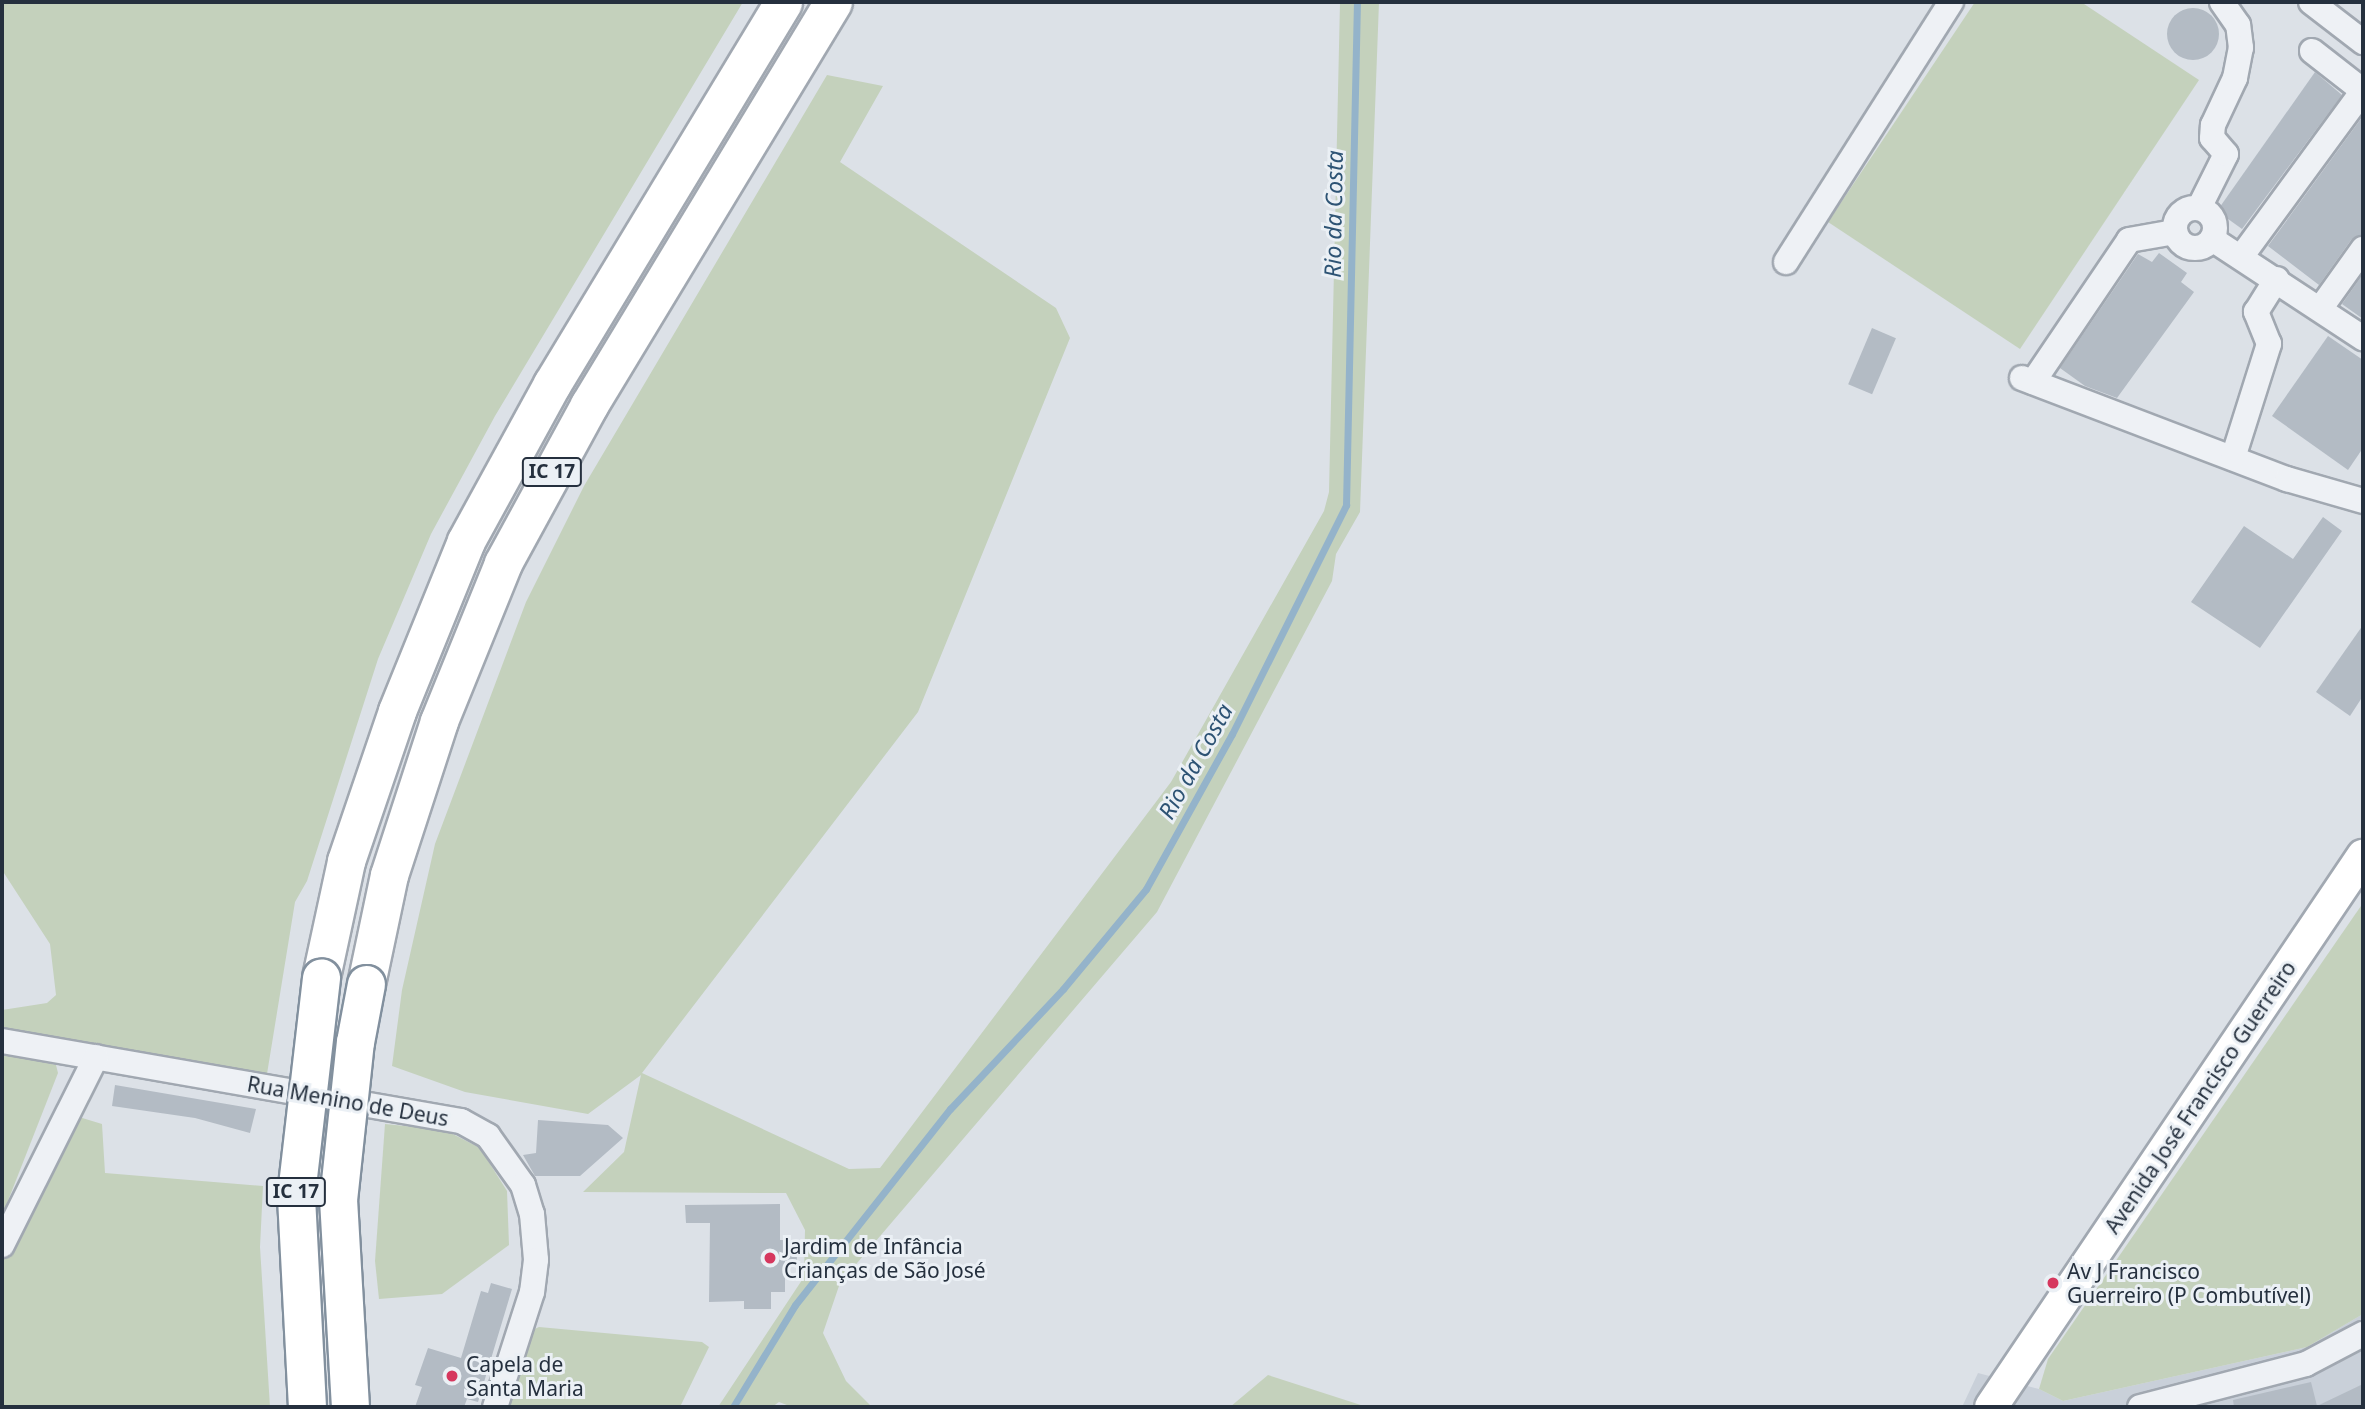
<!DOCTYPE html>
<html>
<head>
<meta charset="utf-8">
<style>
  body { margin:0 }
  #map { position:relative; width:2365px; height:1409px; overflow:hidden; background:#dce1e7; font-family:"Noto Sans",sans-serif }
  div>[style] { position:absolute }
  .built>* { inset:0; background:#c9d0d9 }
  .green>* { inset:0; background:#c4d1bc }
  .stream>* { height:7px; margin:-3.5px; padding:0 3.5px; transform-origin:3.5px; border-radius:3.5px; background:#94b3ca }
  .building>* { inset:0; background:#b3bbc4; transform-origin:0 0 }
  .round { border-radius:50% }
  .roads { filter:drop-shadow(2px 0 #a1a8b1) drop-shadow(-2px 0 #a1a8b1) drop-shadow(0 2px #a1a8b1) drop-shadow(0 -2px #a1a8b1) }
  .minor>* { height:24px; margin:-12px; padding:0 12px; transform-origin:12px; border-radius:12px; background:#eef1f5 }
  .minor>.ring { margin:-12px; padding:0; box-sizing:content-box; background:none; border:24px solid #eef1f5; border-radius:50% }
  .major>* { height:32px; margin:-16px; padding:0 16px; transform-origin:16px; border-radius:16px; background:#fff }
  .highway>* { height:37px; margin:-18.5px; padding:0 18.5px; transform-origin:18.5px; border-radius:18.5px; background:#fff }
  .bridges { filter:drop-shadow(2px 0 #82909e) drop-shadow(-2px 0 #82909e) drop-shadow(0 2px #82909e) drop-shadow(0 -2px #82909e) }
  .highway-bridge>* { height:37px; margin:-18.5px; padding:0 18.5px; transform-origin:18.5px; border-radius:18.5px; background:#fff }
  .dots>* { width:19px; height:19px; translate:-50% -50%; box-sizing:border-box; border:4px solid #ebf0f5; border-radius:50% }
  span { translate:-50% -50%; white-space:nowrap; text-align:center; line-height:1.15; -webkit-text-stroke:6px #ebf0f5; paint-order:stroke }
  .shield-label span { padding:2px 5px; background:#ebf0f5; border:2px solid; border-radius:5px; -webkit-text-stroke-width:0 }
  .shield-label { font-size:19px; color:#25303e; font-weight:700 }
  .street-label { font-size:21px; color:#25303e }
  .poi-label { font-size:21px; color:#25303e }
  .left { translate:0 -50%; text-align:left }
  .water-label { font-size:23px; color:#2d5374; font-style:italic }
  .frame { position:absolute; inset:0; border:4px solid #25303e; pointer-events:none }
</style>
</head>
<body>
<div id="map">
  <div class="built">
    <div style="clip-path:polygon(2363px 1314px,2363px 1407px,1962px 1407px,1978px 1373px,2039px 1389px,2063px 1401px,2307px 1347px)"></div>
  </div>
  <div class="green">
    <div style="clip-path:polygon(2px 2px,743px 2px,495px 416px,431px 534px,378px 659px,307px 881px,295px 902px,267px 1074px,2px 1031px,2px 1010px,47px 1003px,56px 995px,50px 944px,2px 870px)"></div>
    <div style="clip-path:polygon(1340px 2px,1379px 2px,1360px 512px,1336px 554px,1332px 581px,1157px 912px,840px 1283px,823px 1333px,846px 1381px,872px 1407px,792px 1407px,779px 1402px,772px 1407px,718px 1407px,804px 1277px,805px 1230px,786px 1193px,583px 1192px,624px 1152px,641px 1075px,588px 1114px,465px 1092px,392px 1066px,402px 990px,435px 844px,526px 602px,584px 486px,827px 75px,883px 86px,840px 162px,1056px 308px,1070px 338px,918px 712px,642px 1073px,849px 1169px,880px 1168px,1171px 782px,1324px 511px,1329px 492px)"></div>
    <div style="clip-path:polygon(1975px 2px,2081px 2px,2199px 80px,2020px 349px,1828px 222px)"></div>
    <div style="clip-path:polygon(2363px 903px,2363px 1314px,2307px 1347px,2063px 1401px,2039px 1389px,2048px 1359px)"></div>
    <div style="clip-path:polygon(2px 1052px,56px 1065px,58px 1073px,2px 1216px)"></div>
    <div style="clip-path:polygon(79px 1117px,102px 1124px,105px 1173px,263px 1186px,260px 1247px,270px 1407px,2px 1407px,2px 1262px)"></div>
    <div style="clip-path:polygon(385px 1124px,445px 1130px,480px 1148px,507px 1191px,509px 1245px,442px 1294px,379px 1299px,375px 1261px)"></div>
    <div style="clip-path:polygon(539px 1327px,702px 1342px,709px 1347px,680px 1407px,507px 1407px,528px 1332px)"></div>
    <div style="clip-path:polygon(1268px 1375px,1367px 1407px,1230px 1407px)"></div>
  </div>
  <div class="stream">
    <div style="left:733px;top:1407px;width:119px;rotate:-58.7deg"></div>
    <div style="left:795px;top:1305px;width:250px;rotate:-51.7deg"></div>
    <div style="left:950px;top:1109px;width:165px;rotate:-46.7deg"></div>
    <div style="left:1063px;top:989px;width:130px;rotate:-50.3deg"></div>
    <div style="left:1146px;top:889px;width:177px;rotate:-61deg"></div>
    <div style="left:1232px;top:734px;width:256px;rotate:-63.5deg"></div>
    <div style="left:1346px;top:505px;width:503px;rotate:-88.75deg"></div>
  </div>
  <div class="building">
    <div class="round" style="left:2167px;top:8px;width:52px;height:52px"></div>
    <div style="clip-path:polygon(2315px 72px,2342px 95px,2242px 229px,2217px 211px)"></div>
    <div style="clip-path:polygon(2363px 116px,2363px 234px,2351px 240px,2319px 285px,2268px 246px)"></div>
    <div style="clip-path:polygon(2159px 253px,2187px 273px,2181px 282px,2194px 292px,2117px 398px,2085px 386px,2060px 368px,2138px 254px,2152px 262px)"></div>
    <div style="clip-path:polygon(2363px 274px,2363px 319px,2342px 304px)"></div>
    <div style="left:1872px;top:328px;width:26px;height:61px;rotate:23deg"></div>
    <div style="clip-path:polygon(2328px 336px,2363px 360px,2363px 448px,2348px 470px,2272px 416px)"></div>
    <div style="clip-path:polygon(2323px 517px,2342px 531px,2260px 648px,2191px 602px,2244px 526px,2293px 559px)"></div>
    <div style="clip-path:polygon(2363px 625px,2363px 696px,2350px 716px,2316px 692px)"></div>
    <div style="clip-path:polygon(115px 1085px,256px 1109px,250px 1133px,195px 1118px,112px 1106px)"></div>
    <div style="clip-path:polygon(538px 1120px,608px 1125px,623px 1138px,580px 1176px,535px 1176px,523px 1155px,536px 1153px)"></div>
    <div style="clip-path:polygon(780px 1204px,780px 1240px,796px 1240px,797px 1261px,785px 1261px,785px 1292px,771px 1292px,771px 1309px,744px 1309px,744px 1301px,709px 1302px,710px 1223px,686px 1223px,685px 1205px)"></div>
    <div style="clip-path:polygon(491px 1283px,512px 1289px,478px 1402px,467px 1399px,464px 1407px,415px 1407px,422px 1387px,415px 1385px,428px 1348px,461px 1358px,481px 1291px,488px 1293px)"></div>
    <div style="clip-path:polygon(2311px 1382px,2317px 1406px,2363px 1384px,2363px 1407px,2234px 1407px,2233px 1400px)"></div>
  </div>
  <div class="roads">
    <div class="minor">
      <div style="left:2311px;top:2px;width:66px;rotate:37.6deg"></div>
      <div style="left:2312px;top:51px;width:63px;rotate:38deg"></div>
      <div style="left:2199px;top:208px;width:60px;rotate:-63.4deg"></div>
      <div style="left:2226px;top:154px;width:21px;rotate:-131deg"></div>
      <div style="left:2212px;top:138px;width:13px;rotate:-86deg"></div>
      <div style="left:2213px;top:125px;width:52px;rotate:-64.9deg"></div>
      <div style="left:2235px;top:78px;width:31px;rotate:-79deg"></div>
      <div style="left:2241px;top:48px;width:23px;rotate:-97deg"></div>
      <div style="left:2238px;top:25px;width:28px;rotate:-125deg"></div>
      <div class="ring" style="left:2175px;top:208px;width:16px;height:16px"></div>
      <div style="left:2212px;top:239px;width:181px;rotate:33.3deg"></div>
      <div style="left:2241px;top:257px;width:206px;rotate:-53.7deg"></div>
      <div style="left:1786px;top:262px;width:308px;rotate:-57.6deg"></div>
      <div style="left:2320px;top:309px;width:74px;rotate:-54.4deg"></div>
      <div style="left:2022px;top:378px;width:284px;rotate:20.9deg"></div>
      <div style="left:2287px;top:479px;width:79px;rotate:16.1deg"></div>
      <div style="left:2033px;top:382px;width:171px;rotate:-55.9deg"></div>
      <div style="left:2129px;top:240px;width:47px;rotate:-9.9deg"></div>
      <div style="left:2233px;top:458px;width:120px;rotate:-72.5deg"></div>
      <div style="left:2269px;top:344px;width:35px;rotate:-112deg"></div>
      <div style="left:2256px;top:312px;width:39px;rotate:-58deg"></div>
      <div style="left:2px;top:1041px;width:466px;rotate:9.9deg"></div>
      <div style="left:461px;top:1121px;width:31px;rotate:29deg"></div>
      <div style="left:488px;top:1136px;width:60px;rotate:54.5deg"></div>
      <div style="left:523px;top:1185px;width:30px;rotate:73deg"></div>
      <div style="left:532px;top:1214px;width:46px;rotate:85deg"></div>
      <div style="left:536px;top:1260px;width:32px;rotate:97deg"></div>
      <div style="left:532px;top:1292px;width:121px;rotate:107.8deg"></div>
      <div style="left:2px;top:1245px;width:210px;rotate:-63.4deg"></div>
      <div style="left:2140px;top:1407px;width:171px;rotate:-14.5deg"></div>
      <div style="left:2306px;top:1364px;width:64px;rotate:-27.8deg"></div>
    </div>
    <div class="major">
      <div style="left:1991px;top:1407px;width:665px;rotate:-55.98deg"></div>
    </div>
    <div class="highway">
      <div style="left:321px;top:977px;width:119px;rotate:-77.8deg"></div>
      <div style="left:346px;top:861px;width:158px;rotate:-71.2deg"></div>
      <div style="left:397px;top:711px;width:183px;rotate:-67.9deg"></div>
      <div style="left:466px;top:541px;width:179px;rotate:-61.3deg"></div>
      <div style="left:552px;top:384px;width:446px;rotate:-58.8deg"></div>
      <div style="left:366px;top:984px;width:111px;rotate:-78.1deg"></div>
      <div style="left:389px;top:875px;width:162px;rotate:-72deg"></div>
      <div style="left:439px;top:721px;width:170px;rotate:-67.9deg"></div>
      <div style="left:503px;top:563px;width:180px;rotate:-61.4deg"></div>
      <div style="left:589px;top:405px;width:471px;rotate:-58.8deg"></div>
    </div>
  </div>
  <div class="bridges">
    <div class="highway-bridge">
      <div style="left:307px;top:1407px;width:213px;rotate:-93deg"></div>
      <div style="left:296px;top:1194px;width:218px;rotate:-83.4deg"></div>
      <div style="left:350px;top:1407px;width:207px;rotate:-93.3deg"></div>
      <div style="left:338px;top:1200px;width:159px;rotate:-83.9deg"></div>
      <div style="left:355px;top:1042px;width:59px;rotate:-79.3deg"></div>
    </div>
  </div>
  <div class="dots">
    <div style="left:770px;top:1258px;background:#d6375e"></div>
    <div style="left:2053px;top:1283px;background:#d6375e"></div>
    <div style="left:452px;top:1376px;background:#d6375e"></div>
  </div>
  <div class="shield-label">
    <span style="left:552px;top:472px">IC 17</span>
    <span style="left:296px;top:1192px">IC 17</span>
  </div>
  <div class="street-label">
    <span style="left:2200px;top:1097px;rotate:-56deg">Avenida José Francisco Guerreiro</span>
    <span style="left:348px;top:1101px;rotate:10deg">Rua Menino de Deus</span>
  </div>
  <div class="poi-label">
    <span class="left" style="left:784px;top:1258px">Jardim de Infância<br>Crianças de São José</span>
    <span class="left" style="left:2067px;top:1283px">Av J Francisco<br>Guerreiro (P Combutível)</span>
    <span class="left" style="left:466px;top:1376px">Capela de<br>Santa Maria</span>
  </div>
  <div class="water-label">
    <span style="left:1333px;top:214px;rotate:-89deg">Rio da Costa</span>
    <span style="left:1195px;top:761px;rotate:-61deg">Rio da Costa</span>
  </div>
  <div class="frame"></div>
</div>
</body>
</html>
